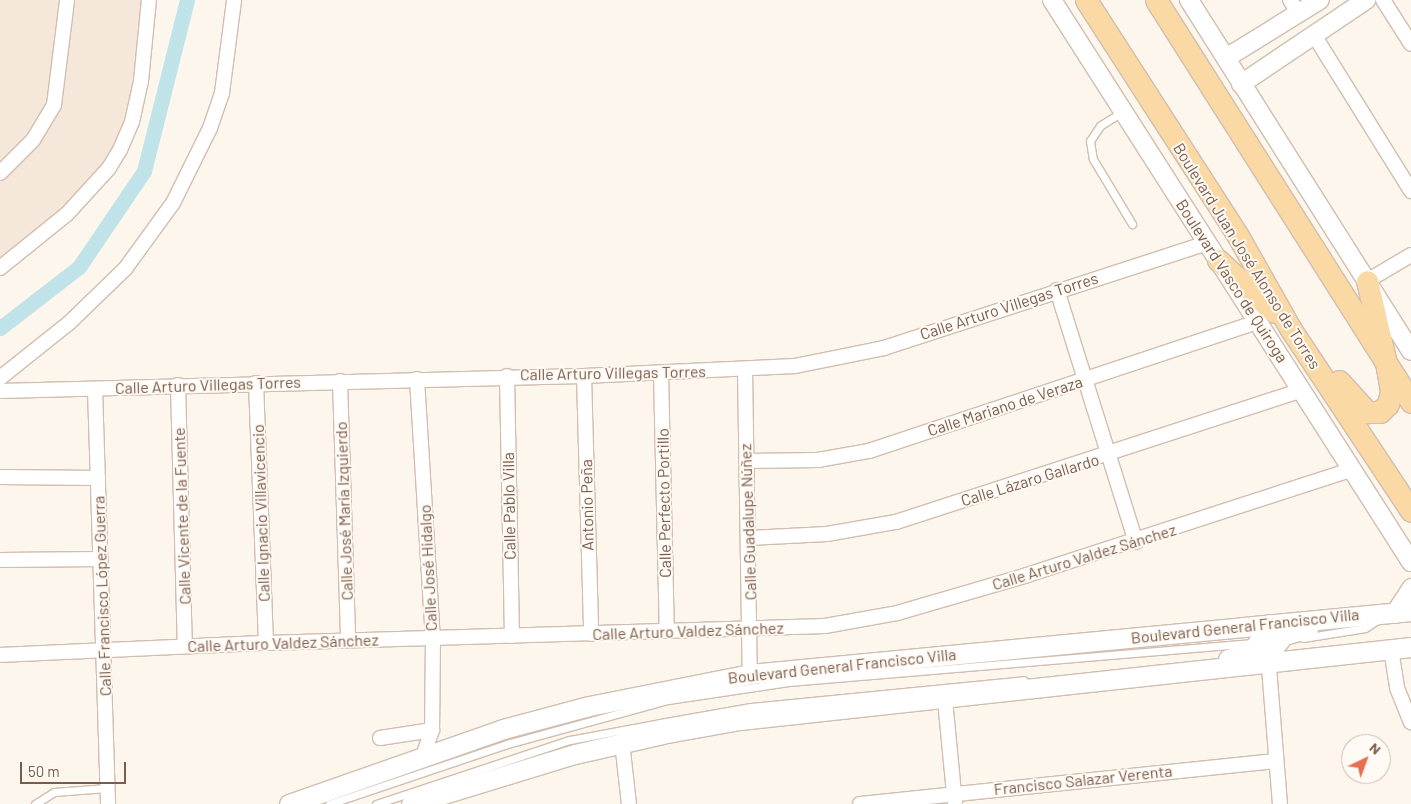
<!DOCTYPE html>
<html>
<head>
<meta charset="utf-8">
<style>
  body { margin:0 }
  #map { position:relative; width:1411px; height:804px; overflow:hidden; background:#fdf6ec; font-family:Barlow,sans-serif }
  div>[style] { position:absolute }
  .residential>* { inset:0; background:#f5e8da }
  .canal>* { height:15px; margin:-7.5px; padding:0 7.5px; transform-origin:7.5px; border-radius:7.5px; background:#bfe3e8 }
  .roads { filter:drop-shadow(1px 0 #d1beb0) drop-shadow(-1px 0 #d1beb0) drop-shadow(0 1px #d1beb0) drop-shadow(0 -1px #d1beb0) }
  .service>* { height:7px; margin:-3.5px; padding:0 3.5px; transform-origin:3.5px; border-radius:3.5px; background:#fff }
  .minor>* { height:14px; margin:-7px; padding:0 7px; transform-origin:7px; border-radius:7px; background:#fff }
  .tertiary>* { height:18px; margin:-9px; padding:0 9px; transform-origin:9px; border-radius:9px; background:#fff }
  .secondary>* { height:19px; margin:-9.5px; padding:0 9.5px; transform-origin:9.5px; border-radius:9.5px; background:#fff }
  .primary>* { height:21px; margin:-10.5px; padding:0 10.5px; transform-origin:10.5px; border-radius:10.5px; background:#fbd9a5 }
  span { translate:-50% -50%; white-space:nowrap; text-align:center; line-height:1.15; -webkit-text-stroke:4px #fffaf3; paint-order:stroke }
  .street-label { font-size:16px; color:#7a5c4d }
  .north { position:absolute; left:1341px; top:734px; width:50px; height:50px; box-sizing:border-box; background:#fffaf3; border:1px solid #cabbb1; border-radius:50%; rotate:42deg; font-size:14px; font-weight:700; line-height:20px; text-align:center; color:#7a5c4d }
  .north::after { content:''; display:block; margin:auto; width:18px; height:22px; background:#e76f51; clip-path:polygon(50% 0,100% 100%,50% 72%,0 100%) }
  .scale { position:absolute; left:20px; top:762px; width:106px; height:22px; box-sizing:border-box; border:2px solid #7a5c4d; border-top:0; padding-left:6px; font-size:15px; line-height:18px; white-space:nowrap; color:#7a5c4d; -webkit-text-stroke:4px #fffaf3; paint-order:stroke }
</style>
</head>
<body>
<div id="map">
  <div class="residential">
    <div style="clip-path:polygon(0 0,142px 0,135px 97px,109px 164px,71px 206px,0 264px)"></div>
  </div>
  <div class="canal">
    <div style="left:0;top:328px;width:100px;rotate:-37.7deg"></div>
    <div style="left:79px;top:267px;width:116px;rotate:-55.9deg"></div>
    <div style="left:144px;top:171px;width:176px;rotate:-75.9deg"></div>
  </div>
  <div class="roads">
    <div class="service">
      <div style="left:1122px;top:112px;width:26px;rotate:148deg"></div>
      <div style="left:1100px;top:126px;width:18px;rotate:124deg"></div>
      <div style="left:1090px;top:141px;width:18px;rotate:81deg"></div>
      <div style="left:1093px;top:159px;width:76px;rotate:59deg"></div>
      <div style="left:1303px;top:638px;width:63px;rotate:-9.2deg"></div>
      <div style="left:1365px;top:628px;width:17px;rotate:-33deg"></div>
      <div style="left:35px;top:804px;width:22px;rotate:-32deg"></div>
      <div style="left:54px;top:792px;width:53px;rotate:-4.3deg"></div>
      <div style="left:329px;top:804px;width:188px;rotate:-18.6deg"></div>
      <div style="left:507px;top:744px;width:167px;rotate:-15.3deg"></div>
      <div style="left:668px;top:700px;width:122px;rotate:-8.5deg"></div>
      <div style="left:789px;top:682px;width:468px;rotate:-4.8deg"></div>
      <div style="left:376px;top:804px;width:204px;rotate:-18.3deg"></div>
      <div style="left:570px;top:740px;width:92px;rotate:-10.7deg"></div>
      <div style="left:660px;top:723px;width:92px;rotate:-10deg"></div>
      <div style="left:751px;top:707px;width:274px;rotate:-5.6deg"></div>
    </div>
    <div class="minor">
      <div style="left:1290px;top:0;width:17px;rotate:57deg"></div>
      <div style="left:1383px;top:0;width:52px;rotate:57.5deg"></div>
      <div style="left:1314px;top:35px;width:184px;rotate:58.1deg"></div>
      <div style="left:0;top:173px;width:47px;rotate:-45deg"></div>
      <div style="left:33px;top:140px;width:41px;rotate:-59deg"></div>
      <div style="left:54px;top:105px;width:106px;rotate:-82.9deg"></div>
      <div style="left:0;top:268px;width:86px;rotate:-38.9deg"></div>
      <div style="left:67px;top:214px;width:62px;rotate:-47.6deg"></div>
      <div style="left:109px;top:168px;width:21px;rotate:-59deg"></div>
      <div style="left:120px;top:150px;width:30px;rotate:-67deg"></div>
      <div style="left:132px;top:122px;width:42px;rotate:-77.6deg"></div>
      <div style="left:141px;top:81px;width:81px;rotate:-84.4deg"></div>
      <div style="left:1367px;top:281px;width:51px;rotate:-30.6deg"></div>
      <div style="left:1057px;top:290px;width:264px;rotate:72.6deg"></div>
      <div style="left:745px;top:370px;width:304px;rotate:89.1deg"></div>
      <div style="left:661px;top:374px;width:257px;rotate:88.7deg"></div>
      <div style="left:507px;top:376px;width:260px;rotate:88.9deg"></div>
      <div style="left:584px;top:376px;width:258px;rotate:88.4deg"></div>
      <div style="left:0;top:378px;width:88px;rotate:-38.6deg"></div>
      <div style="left:69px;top:323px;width:78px;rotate:-44deg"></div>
      <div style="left:125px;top:269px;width:82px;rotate:-54deg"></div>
      <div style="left:173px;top:203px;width:84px;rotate:-63.7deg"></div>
      <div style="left:210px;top:128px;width:37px;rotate:-71deg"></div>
      <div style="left:222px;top:93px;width:94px;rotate:-82.6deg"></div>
      <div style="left:417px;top:379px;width:259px;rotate:86.5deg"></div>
      <div style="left:433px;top:638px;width:92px;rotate:90.6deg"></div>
      <div style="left:432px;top:730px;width:28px;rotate:109deg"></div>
      <div style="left:340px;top:381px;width:259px;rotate:88.2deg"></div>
      <div style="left:256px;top:383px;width:260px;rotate:87.8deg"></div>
      <div style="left:178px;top:385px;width:261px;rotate:88.5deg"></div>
      <div style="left:95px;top:389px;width:415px;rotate:88.2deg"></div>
      <div style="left:0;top:391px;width:584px;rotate:-1.47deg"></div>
      <div style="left:584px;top:376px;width:211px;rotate:-2.7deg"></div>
      <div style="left:795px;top:366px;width:91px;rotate:-11.4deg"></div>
      <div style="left:884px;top:348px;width:340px;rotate:-18deg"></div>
      <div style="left:746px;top:461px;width:72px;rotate:-0.8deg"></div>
      <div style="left:818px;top:460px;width:52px;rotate:-10deg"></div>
      <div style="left:869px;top:451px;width:411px;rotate:-18.4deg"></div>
      <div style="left:0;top:477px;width:98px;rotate:0.6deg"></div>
      <div style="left:749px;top:538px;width:78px;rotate:-2.9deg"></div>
      <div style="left:827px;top:534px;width:70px;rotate:-9.9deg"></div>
      <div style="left:896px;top:522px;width:428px;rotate:-18deg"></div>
      <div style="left:0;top:560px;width:101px;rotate:-0.6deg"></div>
      <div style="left:1391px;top:649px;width:39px;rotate:81deg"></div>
      <div style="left:1397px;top:688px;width:37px;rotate:68deg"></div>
      <div style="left:0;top:655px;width:266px;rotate:-2.6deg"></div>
      <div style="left:266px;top:643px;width:559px;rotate:-1.74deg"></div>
      <div style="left:825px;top:626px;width:73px;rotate:-10.2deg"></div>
      <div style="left:897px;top:613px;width:132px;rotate:-16.2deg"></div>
      <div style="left:1024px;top:576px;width:346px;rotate:-18deg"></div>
      <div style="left:1268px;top:655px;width:149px;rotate:85.4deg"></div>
      <div style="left:945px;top:700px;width:104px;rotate:84.5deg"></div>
      <div style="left:380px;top:738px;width:53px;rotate:-8.7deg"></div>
      <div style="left:622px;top:742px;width:62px;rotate:83.6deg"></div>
      <div style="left:860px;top:804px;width:418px;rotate:-5.9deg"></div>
    </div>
    <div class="tertiary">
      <div style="left:1052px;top:0;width:667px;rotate:57.43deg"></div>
      <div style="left:1189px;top:0;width:415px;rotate:57.7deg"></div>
      <div style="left:1226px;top:58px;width:110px;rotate:-31.7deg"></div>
      <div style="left:1241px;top:84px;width:151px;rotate:-33.9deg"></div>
    </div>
    <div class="secondary">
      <div style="left:1395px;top:613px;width:30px;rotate:-57deg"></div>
      <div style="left:1228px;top:659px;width:24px;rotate:-15deg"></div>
      <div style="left:1251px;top:653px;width:34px;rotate:-58deg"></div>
      <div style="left:1268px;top:664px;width:12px;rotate:-81deg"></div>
      <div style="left:1270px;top:652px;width:22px;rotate:-51deg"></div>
      <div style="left:1284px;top:635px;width:25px;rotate:-16deg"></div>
      <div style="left:289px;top:804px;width:227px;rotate:-19.3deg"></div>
      <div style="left:503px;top:729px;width:89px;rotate:-15deg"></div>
      <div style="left:589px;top:706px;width:164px;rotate:-11.2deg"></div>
      <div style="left:750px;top:674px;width:664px;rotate:-5.44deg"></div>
      <div style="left:411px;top:804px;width:171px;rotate:-17deg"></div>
      <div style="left:575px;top:754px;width:89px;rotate:-12.9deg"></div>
      <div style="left:662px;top:734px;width:79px;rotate:-10.2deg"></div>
      <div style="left:740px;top:720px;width:675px;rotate:-6.21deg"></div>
    </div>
    <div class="primary">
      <div style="left:1086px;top:0;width:281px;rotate:57.2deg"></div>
      <div style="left:1238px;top:236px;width:106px;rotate:60.5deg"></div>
      <div style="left:1290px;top:328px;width:219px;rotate:56.5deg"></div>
      <div style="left:1156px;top:0;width:476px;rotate:57.6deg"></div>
      <div style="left:1218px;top:260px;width:76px;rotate:42.9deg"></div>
      <div style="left:1339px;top:381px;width:42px;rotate:47.9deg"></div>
      <div style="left:1367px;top:412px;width:13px"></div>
      <div style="left:1380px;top:412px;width:11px;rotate:-45deg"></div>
      <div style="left:1388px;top:404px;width:13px;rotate:-77deg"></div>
      <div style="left:1391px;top:391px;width:28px;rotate:-100deg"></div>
      <div style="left:1386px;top:363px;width:84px;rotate:-103deg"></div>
    </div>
  </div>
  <div class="street-label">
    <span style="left:1247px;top:256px;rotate:58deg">Boulevard Juan José Alonso de Torres</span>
    <span style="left:1232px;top:281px;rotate:57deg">Boulevard Vasco de Quiroga</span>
    <span style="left:1009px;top:306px;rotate:-18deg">Calle Arturo Villegas Torres</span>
    <span style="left:613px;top:373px;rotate:-1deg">Calle Arturo Villegas Torres</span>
    <span style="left:208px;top:385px;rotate:-2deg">Calle Arturo Villegas Torres</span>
    <span style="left:1005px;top:406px;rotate:-18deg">Calle Mariano de Veraza</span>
    <span style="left:1030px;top:480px;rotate:-17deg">Calle Lázaro Gallardo</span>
    <span style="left:664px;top:503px;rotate:-91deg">Calle Perfecto Portillo</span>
    <span style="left:587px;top:505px;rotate:-91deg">Antonio Peña</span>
    <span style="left:509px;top:506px;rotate:-91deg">Calle Pablo Villa</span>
    <span style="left:344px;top:511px;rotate:-92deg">Calle José María Izquierdo</span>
    <span style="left:261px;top:513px;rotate:-92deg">Calle Ignacio Villavicencio</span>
    <span style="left:182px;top:516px;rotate:-92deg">Calle Vicente de la Fuente</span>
    <span style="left:748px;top:522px;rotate:-92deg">Calle Guadalupe Núñez</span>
    <span style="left:1084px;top:557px;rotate:-17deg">Calle Arturo Valdez Sánchez</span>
    <span style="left:428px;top:568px;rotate:-93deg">Calle José Hidalgo</span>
    <span style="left:102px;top:596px;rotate:-92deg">Calle Francisco López Guerra</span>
    <span style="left:1245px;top:626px;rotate:-6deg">Boulevard General Francisco Villa</span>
    <span style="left:688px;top:631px;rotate:-2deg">Calle Arturo Valdez Sánchez</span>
    <span style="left:283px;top:643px;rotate:-2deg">Calle Arturo Valdez Sánchez</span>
    <span style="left:842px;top:666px;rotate:-6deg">Boulevard General Francisco Villa</span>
    <span style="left:1083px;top:780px;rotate:-6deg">Francisco Salazar Verenta</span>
  </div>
  <div class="north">N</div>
  <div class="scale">50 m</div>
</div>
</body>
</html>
